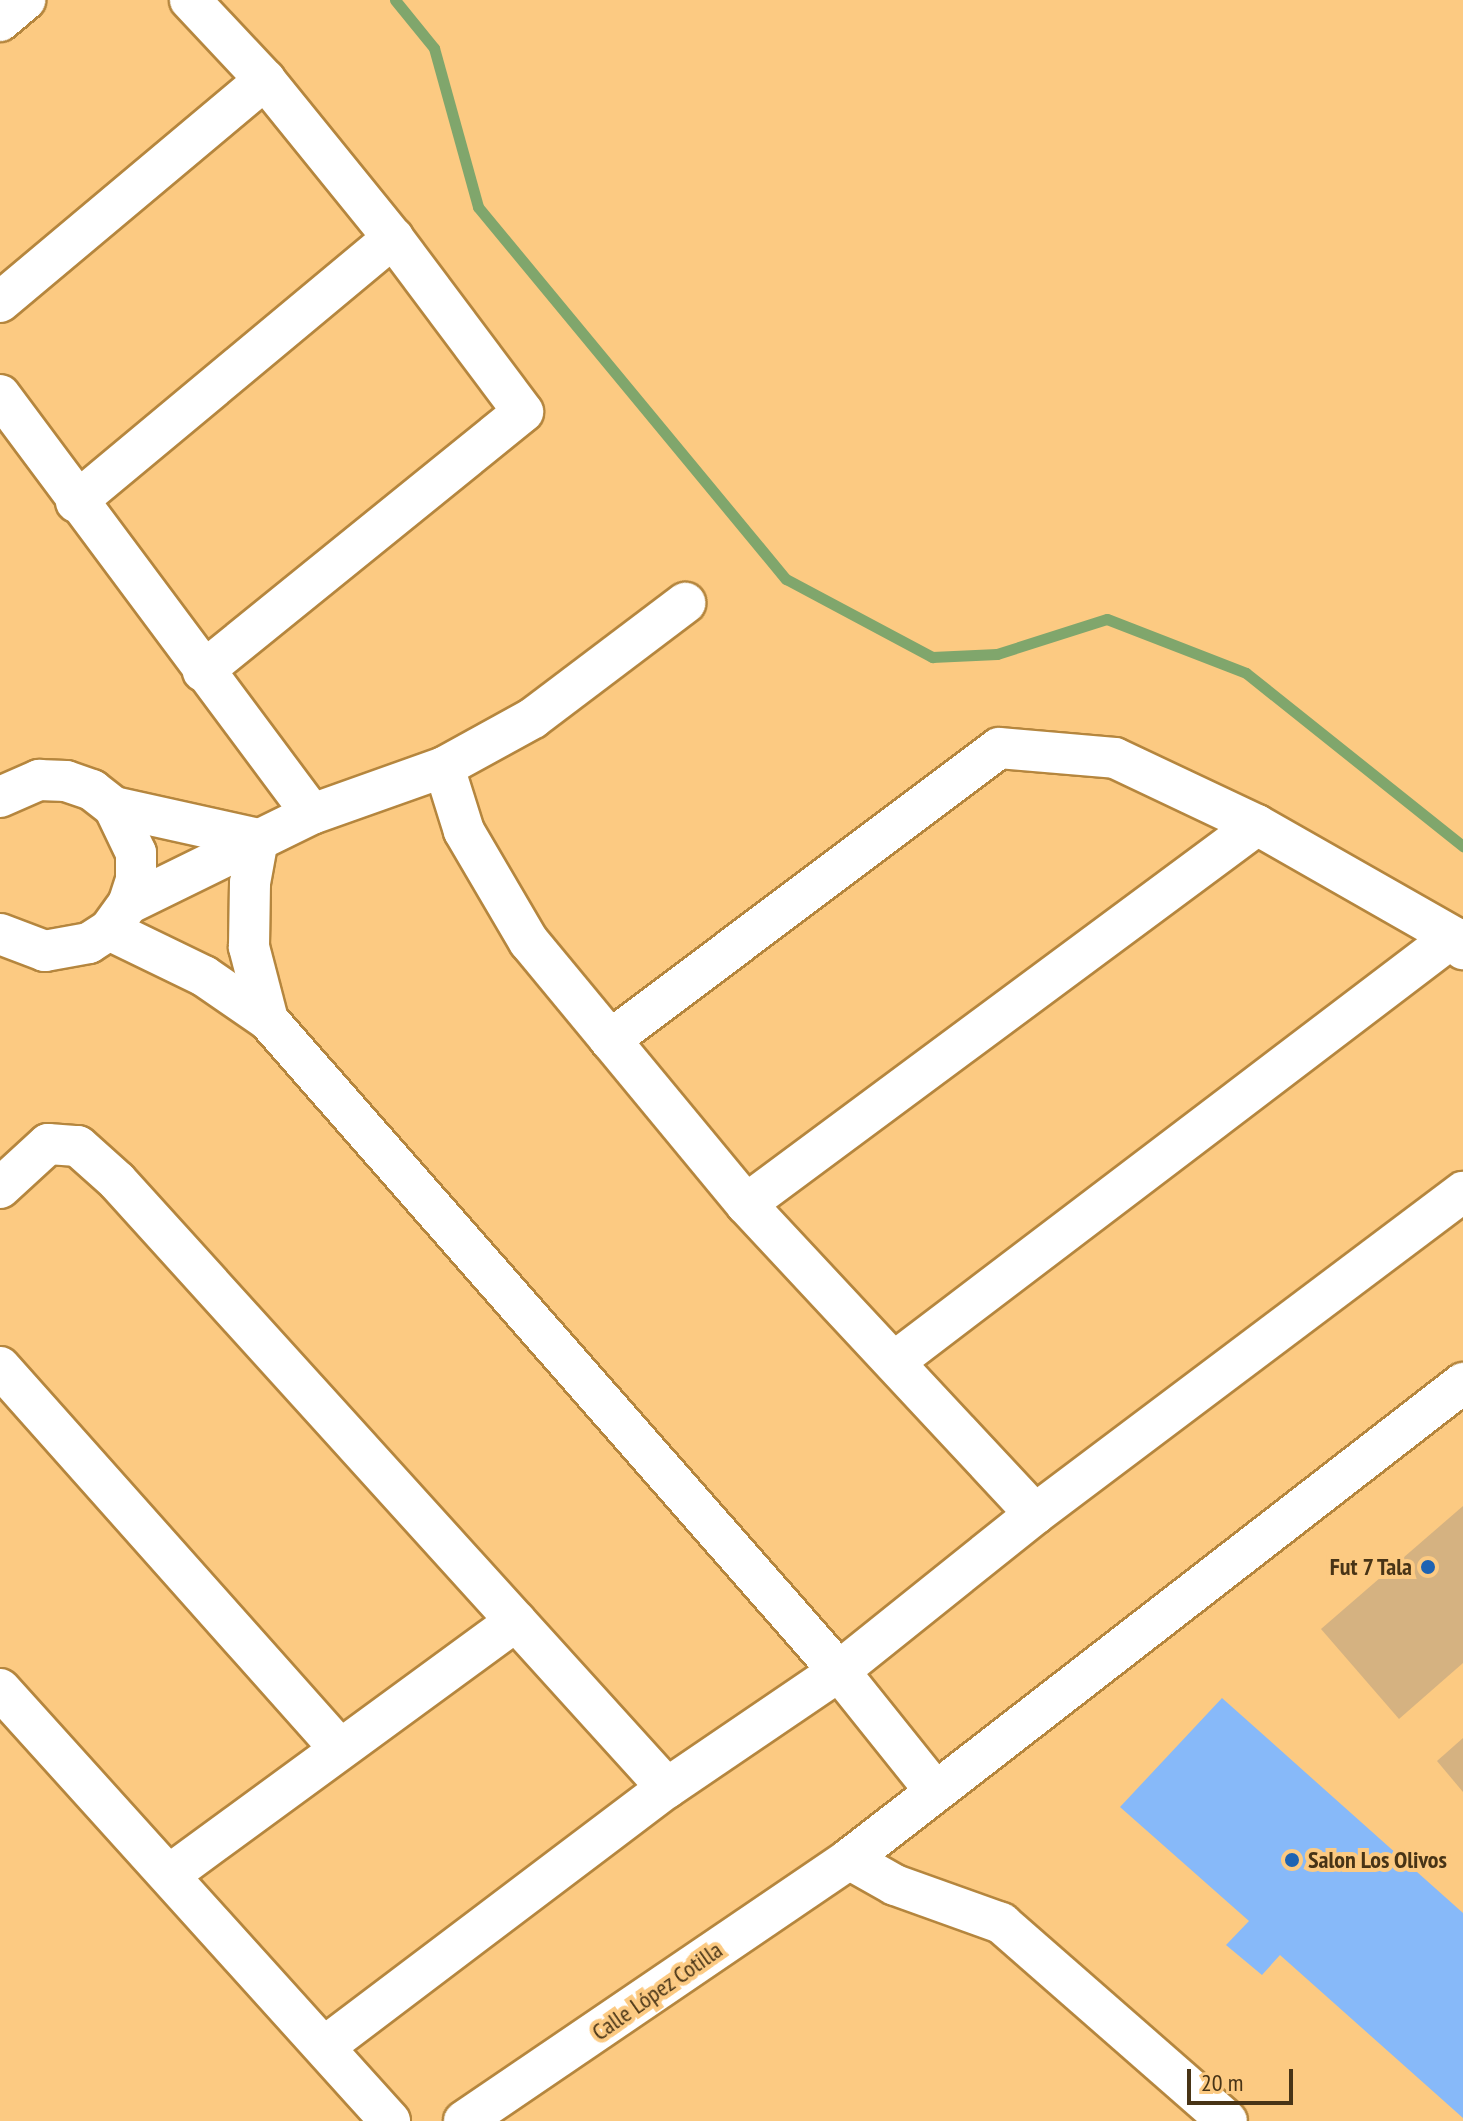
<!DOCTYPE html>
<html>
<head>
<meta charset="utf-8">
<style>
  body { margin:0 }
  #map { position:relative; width:1463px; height:2121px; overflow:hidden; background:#fcca82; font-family:"PT Sans Narrow",sans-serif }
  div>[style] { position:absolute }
  .green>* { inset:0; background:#d5b281 }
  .stream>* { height:11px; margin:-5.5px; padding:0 5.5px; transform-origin:5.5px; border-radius:5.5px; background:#80a66c }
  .building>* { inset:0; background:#87b9f9 }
  .roads { filter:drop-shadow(2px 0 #b5863e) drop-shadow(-2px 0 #b5863e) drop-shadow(0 2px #b5863e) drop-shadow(0 -2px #b5863e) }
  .minor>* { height:40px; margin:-20px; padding:0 20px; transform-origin:20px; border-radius:20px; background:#fff }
  .dots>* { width:22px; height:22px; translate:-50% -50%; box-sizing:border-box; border:4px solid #fcca82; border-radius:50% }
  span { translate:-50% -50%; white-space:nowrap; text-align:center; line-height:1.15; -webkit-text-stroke:8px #fcca82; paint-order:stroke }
  .poi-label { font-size:24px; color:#483416; font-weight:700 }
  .right { translate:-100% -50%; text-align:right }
  .left { translate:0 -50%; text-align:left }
  .street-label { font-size:24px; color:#483416 }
  .scale { position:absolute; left:1187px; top:2069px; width:106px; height:36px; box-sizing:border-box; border:4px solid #483416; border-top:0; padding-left:10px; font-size:24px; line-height:28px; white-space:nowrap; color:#483416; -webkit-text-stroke:6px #fcca82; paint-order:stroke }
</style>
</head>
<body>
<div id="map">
  <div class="green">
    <div style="clip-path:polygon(1463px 1506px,1463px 1663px,1399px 1719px,1321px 1629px)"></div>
    <div style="clip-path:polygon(1463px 1738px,1463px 1792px,1437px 1761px)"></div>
  </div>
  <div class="stream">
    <div style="left:395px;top:0;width:62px;rotate:50.9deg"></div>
    <div style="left:434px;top:48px;width:165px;rotate:74.5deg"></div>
    <div style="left:478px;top:207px;width:483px;rotate:50.4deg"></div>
    <div style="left:786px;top:579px;width:166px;rotate:28.1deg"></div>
    <div style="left:932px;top:657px;width:65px;rotate:-2.6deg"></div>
    <div style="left:997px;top:654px;width:115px;rotate:-17.7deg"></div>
    <div style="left:1107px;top:619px;width:149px;rotate:21.2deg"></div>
    <div style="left:1246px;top:673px;width:278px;rotate:38.6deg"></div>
  </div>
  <div class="building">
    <div style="clip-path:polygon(1222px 1698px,1463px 1913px,1463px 2118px,1280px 1955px,1262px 1975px,1226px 1945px,1249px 1921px,1120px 1807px)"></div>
  </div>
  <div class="roads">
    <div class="minor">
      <div style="left:190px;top:0;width:110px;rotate:46.8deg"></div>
      <div style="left:265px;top:80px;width:203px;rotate:51deg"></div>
      <div style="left:393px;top:238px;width:217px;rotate:53.2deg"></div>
      <div style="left:523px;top:412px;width:412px;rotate:141deg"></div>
      <div style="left:0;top:21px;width:33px;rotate:-40deg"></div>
      <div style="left:0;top:302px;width:346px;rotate:-40deg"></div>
      <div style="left:0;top:395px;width:522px;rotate:53.33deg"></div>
      <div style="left:76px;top:502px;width:413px;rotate:-39.8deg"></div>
      <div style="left:0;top:797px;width:43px;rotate:-23.6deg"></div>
      <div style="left:39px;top:780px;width:27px;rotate:2deg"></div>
      <div style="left:66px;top:781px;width:28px;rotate:19deg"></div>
      <div style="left:92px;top:790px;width:28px;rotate:38deg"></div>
      <div style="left:114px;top:807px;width:51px;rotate:64.4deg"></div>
      <div style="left:136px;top:853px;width:27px;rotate:90deg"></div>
      <div style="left:136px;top:880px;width:25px;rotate:108deg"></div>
      <div style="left:128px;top:904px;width:32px;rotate:126deg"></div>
      <div style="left:109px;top:930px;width:24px;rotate:147deg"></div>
      <div style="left:89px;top:943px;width:45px;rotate:169.7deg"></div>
      <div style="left:45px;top:951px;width:48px;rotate:-159.3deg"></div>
      <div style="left:114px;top:807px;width:148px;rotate:12.5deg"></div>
      <div style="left:258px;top:839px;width:45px;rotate:100.3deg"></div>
      <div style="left:250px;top:883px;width:64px;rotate:90.9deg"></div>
      <div style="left:249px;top:947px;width:75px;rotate:75.4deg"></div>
      <div style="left:128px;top:904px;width:205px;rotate:-26.1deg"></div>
      <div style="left:312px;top:814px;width:140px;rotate:-19.6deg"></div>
      <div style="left:444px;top:767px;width:102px;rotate:-28.8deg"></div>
      <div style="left:533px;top:718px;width:191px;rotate:-37.1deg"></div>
      <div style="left:109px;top:930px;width:106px;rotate:25.8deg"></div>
      <div style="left:204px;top:976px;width:78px;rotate:34.5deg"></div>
      <div style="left:268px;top:1020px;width:866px;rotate:48.75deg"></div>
      <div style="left:839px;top:1671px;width:154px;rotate:51.3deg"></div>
      <div style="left:610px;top:1040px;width:486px;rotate:-36.9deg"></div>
      <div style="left:999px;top:748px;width:116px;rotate:4.9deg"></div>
      <div style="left:1115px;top:758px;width:157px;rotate:25.3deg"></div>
      <div style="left:1257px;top:825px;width:226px;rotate:29.7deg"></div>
      <div style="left:1453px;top:937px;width:16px;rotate:50deg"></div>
      <div style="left:0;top:1188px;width:65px;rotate:-42.5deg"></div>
      <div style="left:48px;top:1144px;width:30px;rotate:4deg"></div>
      <div style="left:78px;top:1146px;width:52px;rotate:41.9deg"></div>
      <div style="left:117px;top:1181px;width:819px;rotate:47.82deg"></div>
      <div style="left:746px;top:1204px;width:636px;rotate:-36.56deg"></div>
      <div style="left:894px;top:1362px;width:702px;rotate:-37.25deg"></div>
      <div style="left:0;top:1367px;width:511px;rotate:48.33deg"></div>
      <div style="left:1035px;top:1514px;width:536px;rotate:-36.96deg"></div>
      <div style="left:0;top:1689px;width:582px;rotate:47.92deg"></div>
      <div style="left:849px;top:1859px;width:53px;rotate:29.5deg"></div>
      <div style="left:895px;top:1885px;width:113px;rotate:19.7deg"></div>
      <div style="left:1001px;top:1923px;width:300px;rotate:41.2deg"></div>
      <div style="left:169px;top:1875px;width:430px;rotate:-36.2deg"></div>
      <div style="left:324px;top:2047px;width:430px;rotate:-37.1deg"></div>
      <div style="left:667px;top:1788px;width:208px;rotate:-34.2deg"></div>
      <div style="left:839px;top:1671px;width:251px;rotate:-38.7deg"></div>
      <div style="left:1035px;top:1514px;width:424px;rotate:-133deg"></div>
      <div style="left:746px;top:1204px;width:340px;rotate:-129.6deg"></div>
      <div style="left:529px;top:942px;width:129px;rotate:-120.4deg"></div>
      <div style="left:464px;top:831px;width:67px;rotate:-107.4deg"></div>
      <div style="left:464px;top:2121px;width:466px;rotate:-34.2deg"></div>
      <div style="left:849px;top:1859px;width:777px;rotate:-37.78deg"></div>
    </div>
  </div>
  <div class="dots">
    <div style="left:1428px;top:1567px;background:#1e63b3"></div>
    <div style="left:1292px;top:1860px;background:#1e63b3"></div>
  </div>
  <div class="poi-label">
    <span class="right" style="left:1412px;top:1567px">Fut 7 Tala</span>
    <span class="left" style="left:1308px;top:1860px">Salon Los Olivos</span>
  </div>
  <div class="street-label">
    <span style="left:657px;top:1991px;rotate:-35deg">Calle López Cotilla</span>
  </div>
  <div class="scale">20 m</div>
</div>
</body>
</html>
